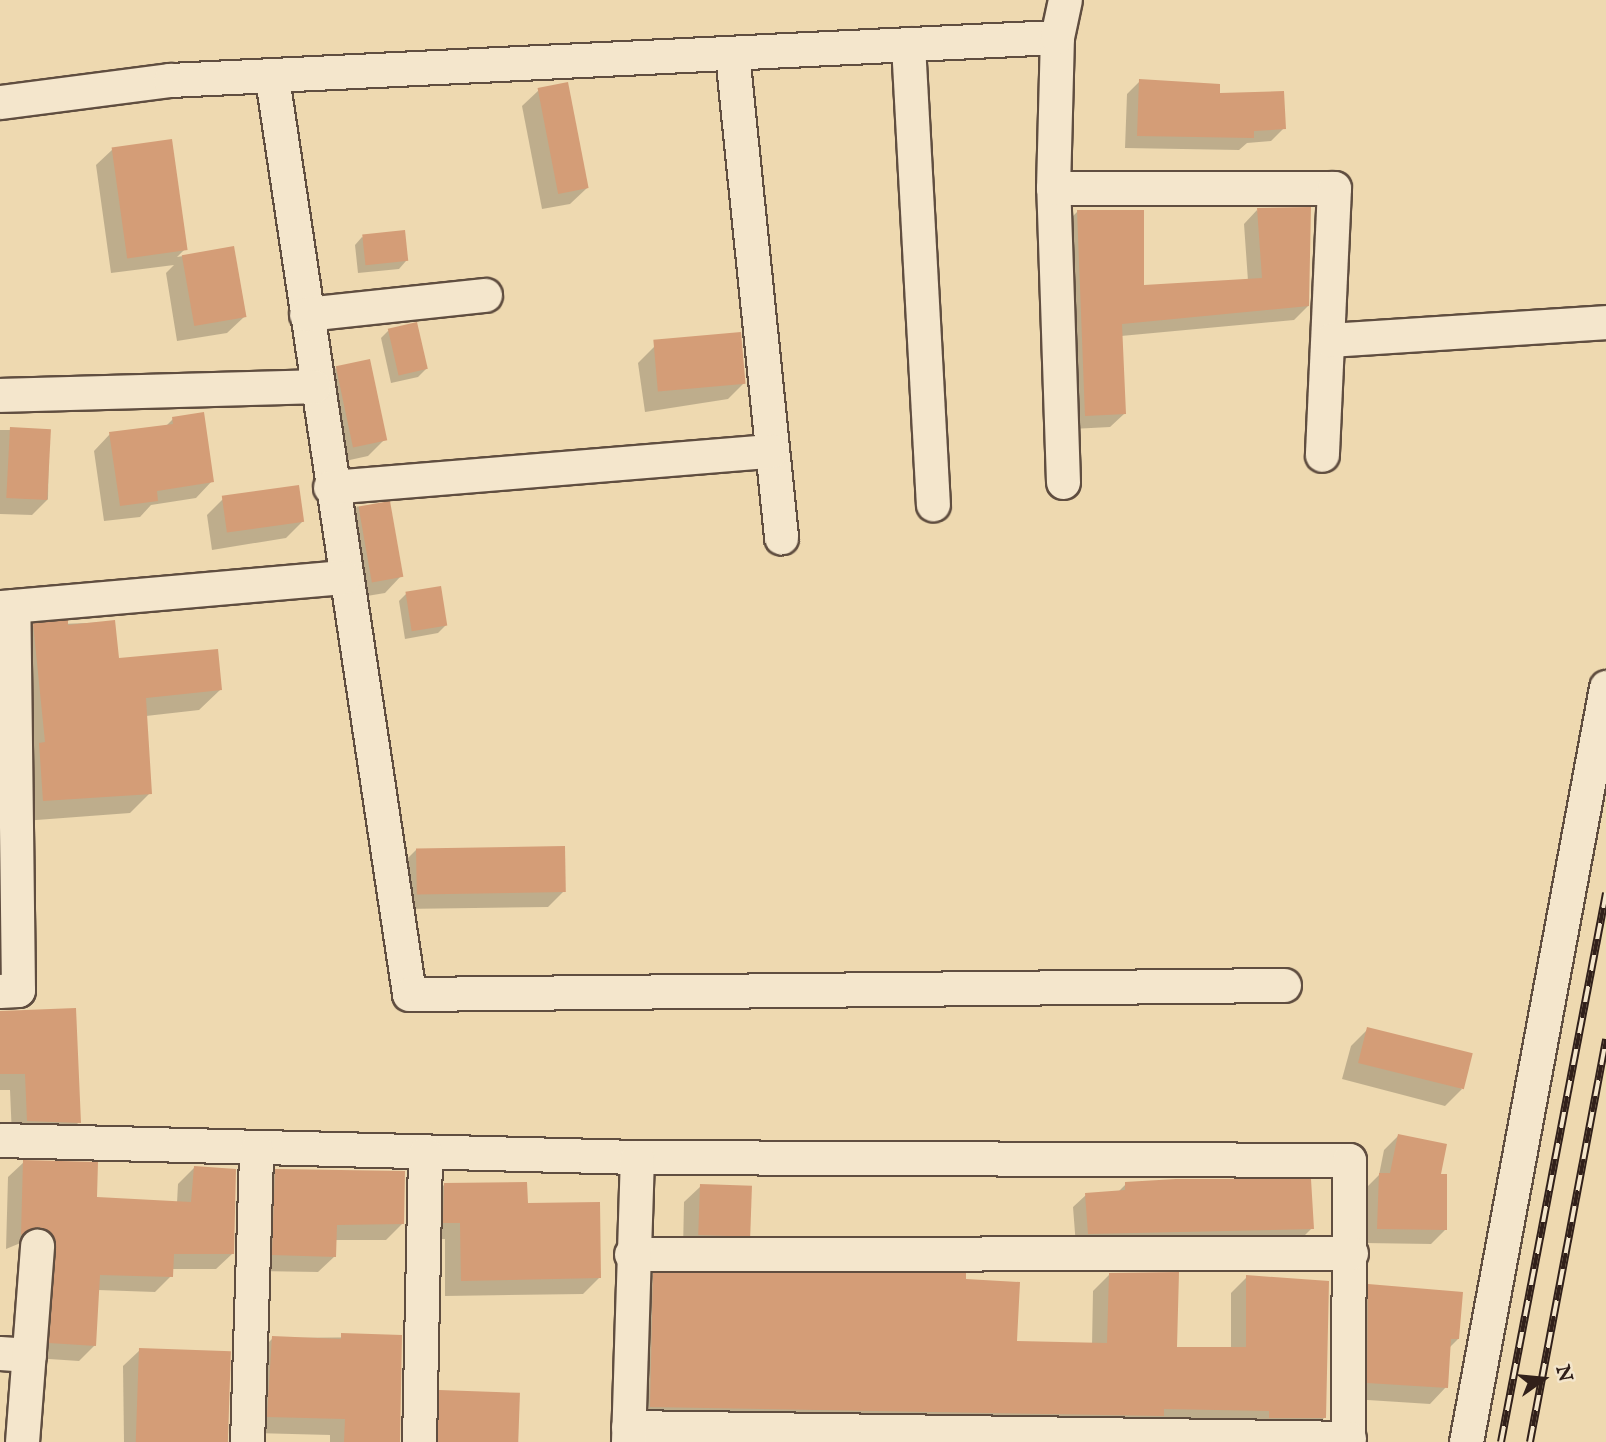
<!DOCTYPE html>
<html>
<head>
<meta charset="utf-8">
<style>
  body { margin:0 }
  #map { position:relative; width:1606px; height:1442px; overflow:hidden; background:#eed9b0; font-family:"IM FELL English",serif }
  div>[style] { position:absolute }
  .shadow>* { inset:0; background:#0003 }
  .building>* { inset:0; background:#d49d77; transform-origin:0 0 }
  .roads { filter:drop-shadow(2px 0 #604e40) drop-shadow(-2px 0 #604e40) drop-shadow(0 2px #604e40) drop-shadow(0 -2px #604e40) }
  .minor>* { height:33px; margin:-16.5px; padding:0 16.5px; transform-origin:16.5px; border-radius:16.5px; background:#f4e6cc }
  .rail>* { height:8px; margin-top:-4px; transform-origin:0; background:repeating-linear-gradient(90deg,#f4e6cc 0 16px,#31201a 0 32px); box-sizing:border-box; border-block:2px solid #31201a }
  span { translate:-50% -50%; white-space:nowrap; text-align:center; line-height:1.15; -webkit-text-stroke:6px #f4e6cc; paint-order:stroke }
  .north { position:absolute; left:1508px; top:1344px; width:70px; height:70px; -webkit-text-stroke:5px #f4e6cc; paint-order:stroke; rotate:75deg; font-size:19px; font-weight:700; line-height:28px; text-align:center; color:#31201a }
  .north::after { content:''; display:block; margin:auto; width:24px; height:32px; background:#31201a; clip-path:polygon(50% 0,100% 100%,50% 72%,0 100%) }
</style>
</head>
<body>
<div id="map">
  <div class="shadow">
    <div style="clip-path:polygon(1140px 81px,1218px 94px,1284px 128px,1271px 141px,1247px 143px,1239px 150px,1125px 148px,1127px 94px)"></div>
    <div style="clip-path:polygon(539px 90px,587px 188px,570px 204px,542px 209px,522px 106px)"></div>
    <div style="clip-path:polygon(113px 149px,185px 249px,177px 257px,232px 248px,244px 317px,227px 333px,177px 341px,166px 273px,174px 265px,111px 273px,96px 165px)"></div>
    <div style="clip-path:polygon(1257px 210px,1308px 306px,1294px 320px,1121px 336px,1124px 414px,1110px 427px,1072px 429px,1064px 225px,1078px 211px,1142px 287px,1248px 281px,1244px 224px)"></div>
    <div style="clip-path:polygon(362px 237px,406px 261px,399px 269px,358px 273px,355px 245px)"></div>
    <div style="clip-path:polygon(389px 330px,426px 369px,418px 377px,391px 383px,381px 338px)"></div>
    <div style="clip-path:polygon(654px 347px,744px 383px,728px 399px,645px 412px,638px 363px)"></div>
    <div style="clip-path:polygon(336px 368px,385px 439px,368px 456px,336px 463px,320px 385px)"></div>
    <div style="clip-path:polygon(173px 419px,212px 481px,196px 498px,151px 505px,140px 517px,104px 521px,94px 451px,110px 434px,165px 427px)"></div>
    <div style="clip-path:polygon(0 430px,49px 430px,48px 499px,32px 515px,0 514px)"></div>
    <div style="clip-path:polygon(223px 499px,303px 521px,286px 538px,212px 550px,207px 515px)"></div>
    <div style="clip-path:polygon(358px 506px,401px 576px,385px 593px,355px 598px,342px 522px)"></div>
    <div style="clip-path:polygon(407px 593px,446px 625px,438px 633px,405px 639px,399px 601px)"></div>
    <div style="clip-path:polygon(114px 622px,118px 659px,220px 690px,199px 710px,146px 716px,150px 793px,130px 813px,23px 821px,13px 646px,34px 625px)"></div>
    <div style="clip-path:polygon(417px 849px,564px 891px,548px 907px,402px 909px,401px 865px)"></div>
    <div style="clip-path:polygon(0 1012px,79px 1122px,63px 1139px,12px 1137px,10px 1090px,0 1090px)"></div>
    <div style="clip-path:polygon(1368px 1029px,1462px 1089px,1445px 1106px,1342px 1079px,1351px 1046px)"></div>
    <div style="clip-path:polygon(1398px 1136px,1439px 1176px,1445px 1230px,1431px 1244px,1364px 1243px,1365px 1189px,1379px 1175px,1384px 1150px)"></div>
    <div style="clip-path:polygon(24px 1162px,95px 1199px,177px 1203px,178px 1184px,194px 1168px,232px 1254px,216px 1269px,171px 1269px,171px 1276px,155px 1292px,98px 1290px,95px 1345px,79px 1361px,34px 1358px,23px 1242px,6px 1249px,8px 1177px)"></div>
    <div style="clip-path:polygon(275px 1171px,403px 1223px,386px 1240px,335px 1240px,335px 1256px,318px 1272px,256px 1271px,259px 1187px)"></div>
    <div style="clip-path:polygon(1126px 1184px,1312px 1228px,1300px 1240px,1076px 1246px,1073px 1207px,1086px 1195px,1117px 1193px)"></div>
    <div style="clip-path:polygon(444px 1185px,526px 1205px,599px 1278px,583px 1294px,445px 1296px,445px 1239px,427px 1239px,428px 1201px)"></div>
    <div style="clip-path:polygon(701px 1186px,748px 1234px,731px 1250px,683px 1250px,684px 1202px)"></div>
    <div style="clip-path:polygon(1110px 1274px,1175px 1349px,1231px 1349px,1231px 1293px,1247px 1277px,1328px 1283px,1324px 1418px,1308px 1434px,634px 1424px,637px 1291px,653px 1275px,964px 1280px,1015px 1343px,1092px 1345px,1093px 1291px)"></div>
    <div style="clip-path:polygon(1368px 1286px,1458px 1339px,1449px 1348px,1446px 1387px,1430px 1404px,1352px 1399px,1352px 1303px)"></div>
    <div style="clip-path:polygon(400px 1337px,398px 1442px,330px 1442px,330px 1435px,252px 1433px,257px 1354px,273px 1338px)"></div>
    <div style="clip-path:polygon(140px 1350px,229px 1353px,228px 1442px,124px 1442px,123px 1366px)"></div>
    <div style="clip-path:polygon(440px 1392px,517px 1442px,422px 1442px,424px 1408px)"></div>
  </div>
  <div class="building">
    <div style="clip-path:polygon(1139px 79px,1220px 84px,1220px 93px,1284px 91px,1286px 129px,1254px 131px,1254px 138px,1137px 136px)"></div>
    <div style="left:568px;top:82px;width:108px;height:31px;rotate:79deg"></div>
    <div style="left:172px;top:139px;width:112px;height:61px;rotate:82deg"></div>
    <div style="clip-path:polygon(1311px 207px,1309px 306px,1122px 324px,1126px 414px,1085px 416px,1077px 210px,1144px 210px,1144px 285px,1262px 278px,1257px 208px)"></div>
    <div style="left:405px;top:230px;width:31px;height:43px;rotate:84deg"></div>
    <div style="left:234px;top:246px;width:72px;height:53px;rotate:80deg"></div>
    <div style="left:417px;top:322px;width:48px;height:30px;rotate:77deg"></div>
    <div style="left:741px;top:332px;width:52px;height:88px;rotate:85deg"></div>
    <div style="left:370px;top:359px;width:83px;height:35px;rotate:78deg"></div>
    <div style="clip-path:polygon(204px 412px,214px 482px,157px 491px,158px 501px,120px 506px,109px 432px,173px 424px,172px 417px)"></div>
    <div style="left:10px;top:427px;width:41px;height:71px;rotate:3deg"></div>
    <div style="left:299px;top:485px;width:37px;height:78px;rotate:82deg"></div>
    <div style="left:390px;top:501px;width:77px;height:32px;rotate:80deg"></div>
    <div style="left:441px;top:586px;width:40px;height:36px;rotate:81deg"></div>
    <div style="clip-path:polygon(68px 620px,68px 625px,115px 620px,119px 658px,218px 649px,222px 690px,146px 698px,152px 794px,43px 801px,39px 743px,45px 742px,33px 623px)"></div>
    <div style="left:565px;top:846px;width:46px;height:149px;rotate:89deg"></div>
    <div style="clip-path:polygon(76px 1008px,81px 1123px,27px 1121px,25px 1074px,0 1074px,0 1011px)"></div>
    <div style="left:1367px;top:1027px;width:109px;height:37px;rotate:14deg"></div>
    <div style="clip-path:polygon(1398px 1134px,1447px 1144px,1441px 1174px,1447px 1174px,1447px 1230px,1377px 1229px,1379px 1173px,1390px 1173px)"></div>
    <div style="clip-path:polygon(23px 1160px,98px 1162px,97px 1197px,191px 1202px,194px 1166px,236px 1169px,234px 1254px,174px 1254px,173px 1277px,100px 1275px,96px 1346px,49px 1343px,56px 1247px,53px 1235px,39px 1227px,21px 1235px)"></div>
    <div style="clip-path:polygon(275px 1169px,405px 1171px,404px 1224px,337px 1225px,336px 1257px,272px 1255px)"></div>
    <div style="clip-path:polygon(1176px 1179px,1311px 1179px,1314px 1229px,1088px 1234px,1085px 1193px,1125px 1190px,1125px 1182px)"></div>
    <div style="clip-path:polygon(527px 1182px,528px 1203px,600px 1202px,601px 1278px,461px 1281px,460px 1223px,443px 1223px,444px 1183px)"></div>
    <div style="left:700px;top:1184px;width:52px;height:51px;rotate:2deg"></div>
    <div style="clip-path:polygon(1179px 1272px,1177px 1347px,1246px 1347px,1246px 1275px,1329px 1281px,1326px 1418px,1269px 1418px,1269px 1411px,1164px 1409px,1164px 1416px,650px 1407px,653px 1273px,966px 1273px,966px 1279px,1020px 1282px,1017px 1341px,1107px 1343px,1109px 1273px)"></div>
    <div style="clip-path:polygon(1368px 1284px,1463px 1292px,1459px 1339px,1451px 1339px,1448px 1388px,1367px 1383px)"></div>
    <div style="clip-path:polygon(341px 1333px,402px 1335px,400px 1442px,344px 1442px,345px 1419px,267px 1417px,272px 1336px,341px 1339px)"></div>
    <div style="left:139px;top:1348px;width:92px;height:94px;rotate:2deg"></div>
    <div style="left:439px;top:1390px;width:81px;height:52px;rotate:2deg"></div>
  </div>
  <div class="roads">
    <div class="minor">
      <div style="left:908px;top:44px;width:461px;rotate:86.9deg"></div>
      <div style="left:732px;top:54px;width:486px;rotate:84.2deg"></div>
      <div style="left:272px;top:78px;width:926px;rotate:81.49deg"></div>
      <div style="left:409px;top:994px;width:875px;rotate:-0.59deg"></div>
      <div style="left:0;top:102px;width:171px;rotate:-7.4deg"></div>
      <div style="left:170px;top:80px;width:888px;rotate:-2.78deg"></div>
      <div style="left:1053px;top:188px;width:281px"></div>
      <div style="left:1334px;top:188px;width:267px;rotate:92.6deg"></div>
      <div style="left:306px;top:314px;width:180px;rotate:-6.1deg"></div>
      <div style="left:1330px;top:340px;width:277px;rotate:-3.7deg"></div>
      <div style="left:0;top:395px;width:314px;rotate:-1.6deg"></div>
      <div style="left:1063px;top:482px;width:294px;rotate:-91.9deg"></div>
      <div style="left:1053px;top:188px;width:151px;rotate:-88.5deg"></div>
      <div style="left:1057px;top:37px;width:38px;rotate:-78deg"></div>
      <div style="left:330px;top:487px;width:443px;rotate:-4.7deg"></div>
      <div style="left:0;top:607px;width:345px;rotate:-5deg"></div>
      <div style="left:0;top:991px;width:18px;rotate:-3deg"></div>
      <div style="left:18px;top:990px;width:384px;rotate:-90.7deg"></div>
      <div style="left:0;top:1140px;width:637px;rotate:1.53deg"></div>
      <div style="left:637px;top:1157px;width:712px;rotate:0.24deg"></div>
      <div style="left:1349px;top:1160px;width:282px;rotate:90.2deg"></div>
      <div style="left:631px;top:1254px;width:720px;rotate:-0.08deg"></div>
      <div style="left:0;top:1353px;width:29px;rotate:4deg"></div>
      <div style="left:628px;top:1427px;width:721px;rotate:0.87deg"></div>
      <div style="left:22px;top:1442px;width:197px;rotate:-85.6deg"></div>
      <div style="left:247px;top:1442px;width:292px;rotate:-88.2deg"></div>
      <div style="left:419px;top:1442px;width:289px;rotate:-88.8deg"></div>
      <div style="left:628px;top:1442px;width:285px;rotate:-88.2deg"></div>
      <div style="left:1466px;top:1442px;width:768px;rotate:-79.49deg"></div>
    </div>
  </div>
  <div class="rail">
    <div style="left:1501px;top:1442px;width:559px;rotate:-79.17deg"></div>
    <div style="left:1530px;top:1442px;width:410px;rotate:-79.3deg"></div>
  </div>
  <div class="north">N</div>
</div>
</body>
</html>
